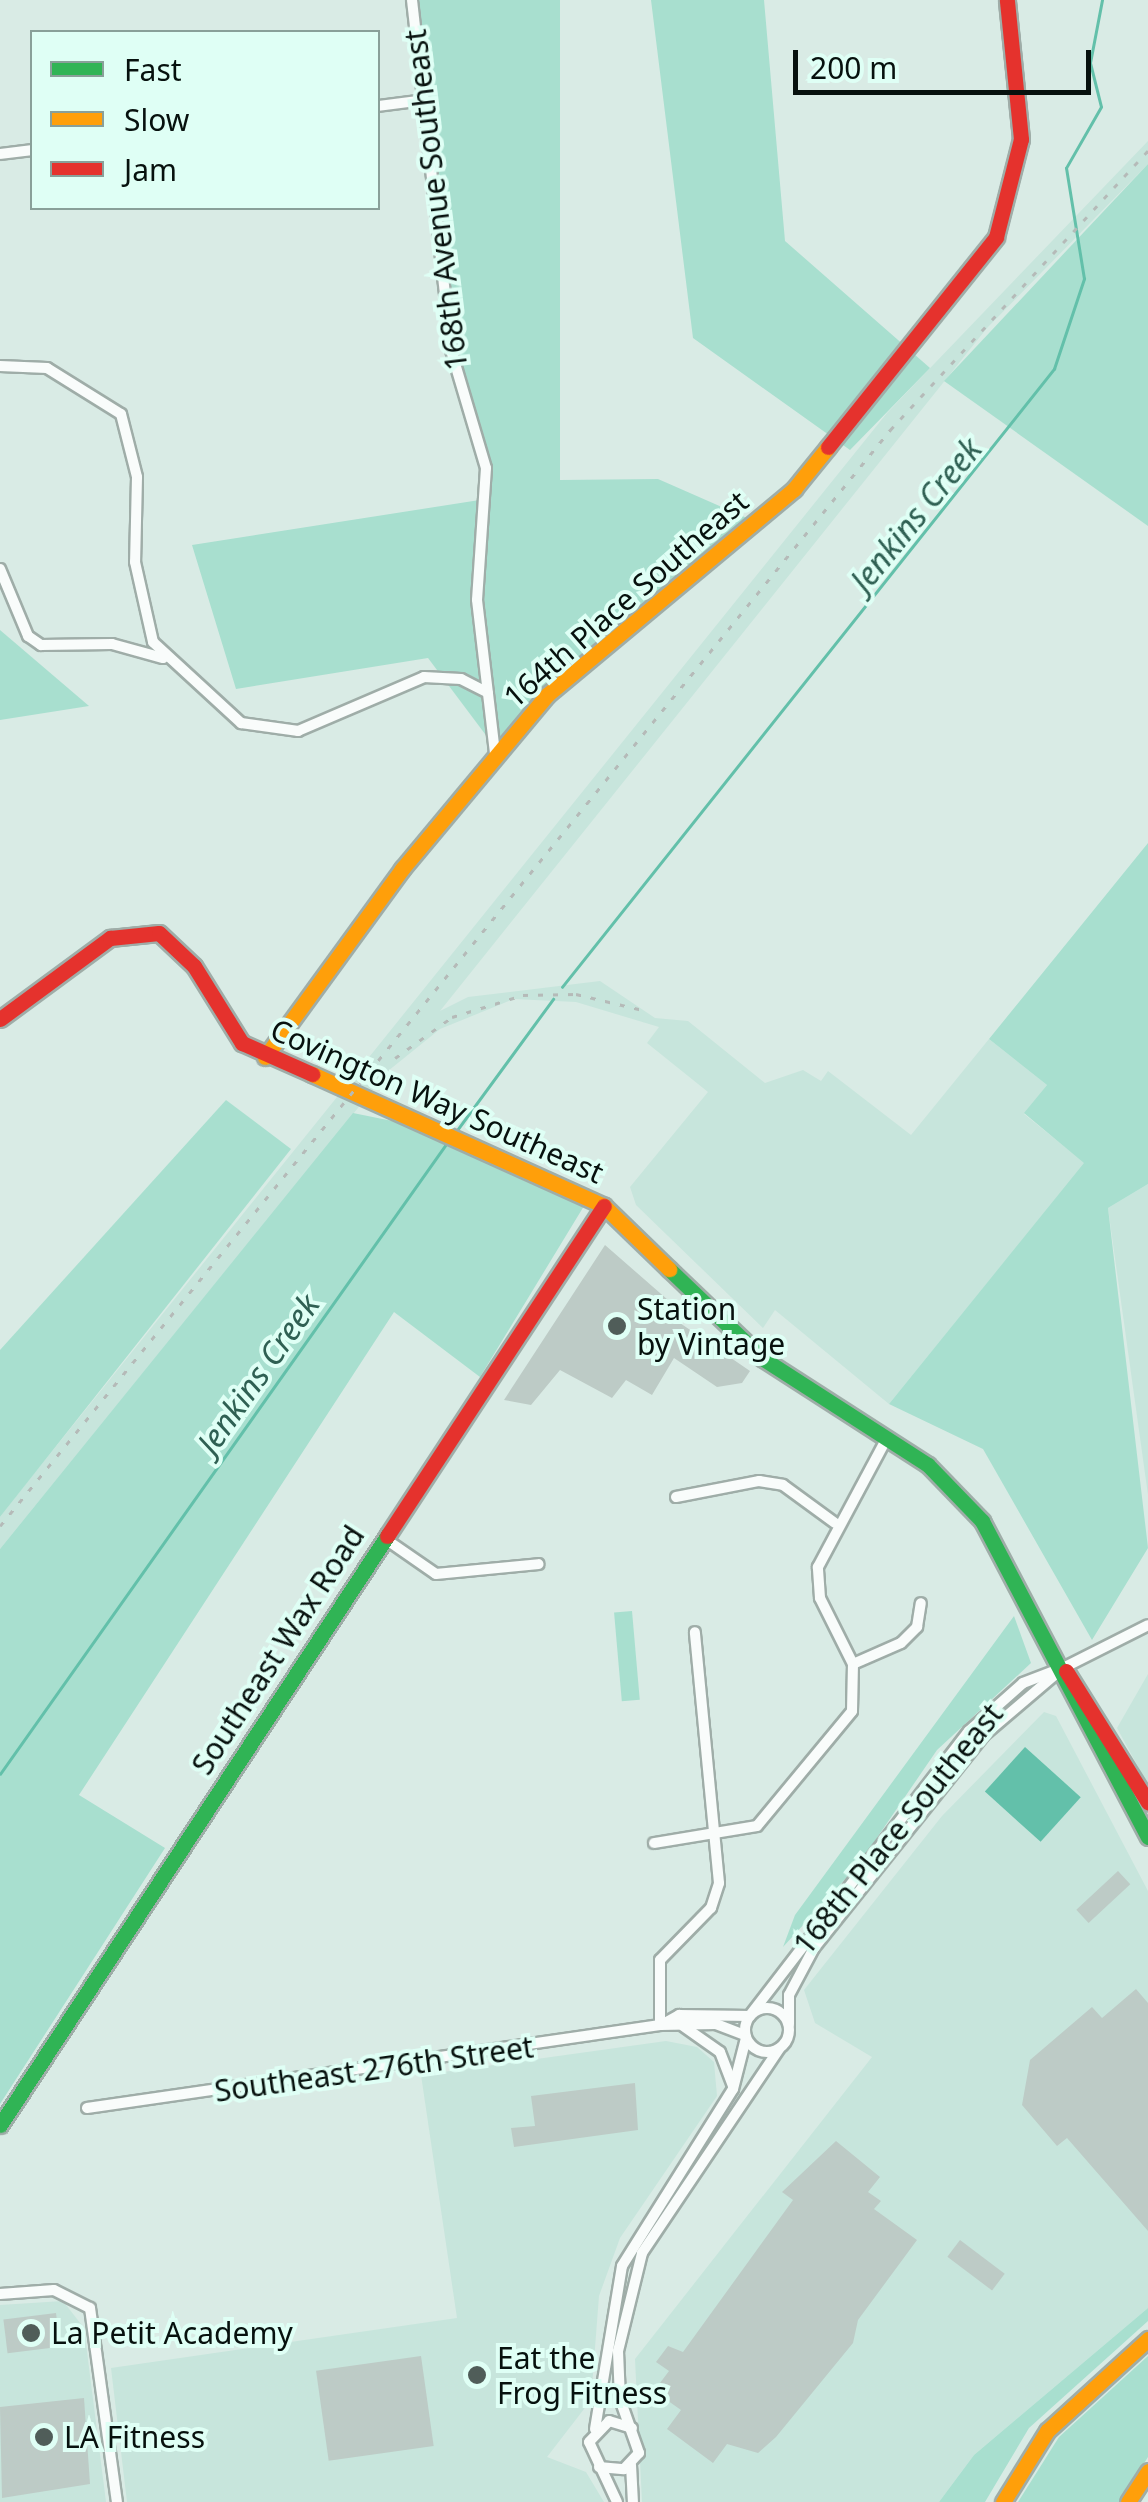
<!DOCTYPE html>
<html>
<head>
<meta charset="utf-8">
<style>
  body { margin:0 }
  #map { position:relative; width:1148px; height:2502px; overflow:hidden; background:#d9ebe5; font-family:"Noto Sans",sans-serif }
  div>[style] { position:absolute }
  .built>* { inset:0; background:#c7e5dc }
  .green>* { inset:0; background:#a8dfcf; transform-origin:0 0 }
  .water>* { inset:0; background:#63c0aa; transform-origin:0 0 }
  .stream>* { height:2.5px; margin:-1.25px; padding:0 1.25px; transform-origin:1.25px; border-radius:1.25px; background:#63c0aa }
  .building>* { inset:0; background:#bdcbc6; transform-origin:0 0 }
  .roads { filter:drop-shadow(2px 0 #9fada8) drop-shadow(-2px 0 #9fada8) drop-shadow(0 2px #9fada8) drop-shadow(0 -2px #9fada8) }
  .street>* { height:10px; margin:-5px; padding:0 5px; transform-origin:5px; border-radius:5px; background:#f9fcfb }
  .street>.ring { margin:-5px; padding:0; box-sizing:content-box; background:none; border:10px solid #f9fcfb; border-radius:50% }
  .fast>* { height:15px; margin:-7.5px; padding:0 7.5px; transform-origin:7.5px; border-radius:7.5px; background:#30b455 }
  .slow>* { height:15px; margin:-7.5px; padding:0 7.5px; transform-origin:7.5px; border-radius:7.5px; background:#ff9f0a }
  .jam>* { height:15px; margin:-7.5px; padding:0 7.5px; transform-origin:7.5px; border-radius:7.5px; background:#e5322d }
  .rail>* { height:2.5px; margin-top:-1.25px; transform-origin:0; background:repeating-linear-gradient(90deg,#b5bab8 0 5px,transparent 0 15px) }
  .dots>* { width:28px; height:28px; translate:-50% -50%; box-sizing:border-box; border:5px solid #dffff5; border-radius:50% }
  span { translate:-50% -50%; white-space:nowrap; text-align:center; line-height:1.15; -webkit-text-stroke:8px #dffff5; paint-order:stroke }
  .street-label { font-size:30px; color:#07110e }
  .poi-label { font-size:30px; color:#07110e }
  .left { translate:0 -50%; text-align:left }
  .water-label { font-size:32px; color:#2f6053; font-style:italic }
  .legend { position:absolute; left:30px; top:30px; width:350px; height:180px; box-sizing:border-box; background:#dffff5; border:2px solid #89a099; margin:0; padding:12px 18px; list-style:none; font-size:30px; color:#07110e }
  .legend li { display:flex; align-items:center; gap:20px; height:50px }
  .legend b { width:50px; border:2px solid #89a099 }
  .scale { position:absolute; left:793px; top:50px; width:298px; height:45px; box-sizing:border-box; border:5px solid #07110e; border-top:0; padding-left:12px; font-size:30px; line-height:35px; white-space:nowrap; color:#07110e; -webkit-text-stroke:8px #dffff5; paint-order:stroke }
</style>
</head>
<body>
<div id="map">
  <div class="built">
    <div style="clip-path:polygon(1148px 141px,1148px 164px,987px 328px,440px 1011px,468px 997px,600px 981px,655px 1018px,688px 1021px,765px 1083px,803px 1070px,821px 1081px,828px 1071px,911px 1135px,989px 1039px,1047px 1085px,1024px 1114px,1085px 1163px,889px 1404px,775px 1310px,763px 1328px,636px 1205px,630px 1187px,708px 1092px,647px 1043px,659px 1027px,576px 1002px,514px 999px,440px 1029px,388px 1071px,0 1549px,0 1517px,25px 1485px,887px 413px)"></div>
    <div style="clip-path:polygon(1148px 1184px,1148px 1495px,1108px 1208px)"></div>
    <div style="clip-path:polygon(1148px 1674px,1148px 1785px,1117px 1728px)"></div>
    <div style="clip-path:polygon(1044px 1712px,1056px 1716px,1148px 1891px,1148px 2308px,974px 2455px,939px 2502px,642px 2502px,635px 2359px,872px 2057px,815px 2023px,804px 1990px,942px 1816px)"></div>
    <div style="clip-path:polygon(666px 2041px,697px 2047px,714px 2062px,717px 2096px,620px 2238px,599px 2296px,591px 2400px,547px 2457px,586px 2472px,604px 2502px,127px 2502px,111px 2368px,457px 2318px,421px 2075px)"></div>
    <div style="clip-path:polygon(63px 2301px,84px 2328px,106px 2502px,0 2502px,0 2305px)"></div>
  </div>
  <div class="green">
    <div style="clip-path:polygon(410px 0,560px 0,560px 480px,658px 479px,756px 522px,494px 746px,428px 658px,236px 689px,192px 545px,486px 499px,486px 468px,451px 350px)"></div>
    <div style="clip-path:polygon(651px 0,764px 0,785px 241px,930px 368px,850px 450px,693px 338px)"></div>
    <div style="clip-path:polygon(1148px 164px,1148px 526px,944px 381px)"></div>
    <div style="clip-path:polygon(0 630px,89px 706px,0 720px)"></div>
    <div style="clip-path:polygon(1148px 843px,1148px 1184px,1108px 1208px,1148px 1548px,1092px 1640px,983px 1449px,889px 1404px,1084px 1163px,1024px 1113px,1047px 1085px,989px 1039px)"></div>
    <div style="clip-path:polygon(226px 1100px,291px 1149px,0 1517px,0 1350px)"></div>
    <div style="clip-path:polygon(353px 1113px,407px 1124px,584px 1206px,480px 1377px,394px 1312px,79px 1795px,165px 1848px,0 2104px,0 1549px)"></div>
    <div style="left:632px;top:1611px;width:89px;height:18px;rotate:85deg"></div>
    <div style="clip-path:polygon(1014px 1616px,1031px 1663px,937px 1750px,859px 1864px,783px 1947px,795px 1915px)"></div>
    <div style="clip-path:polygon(1148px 2308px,1148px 2321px,1029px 2428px,985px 2502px,939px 2502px,974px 2455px)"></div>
    <div style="clip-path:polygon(1148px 2356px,1148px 2457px,1120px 2502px,1018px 2502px,1059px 2437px)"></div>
  </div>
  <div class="water">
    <div style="left:1025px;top:1747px;width:75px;height:60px;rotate:42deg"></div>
  </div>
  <div class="stream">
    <div style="left:562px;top:987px;width:790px;rotate:-51.48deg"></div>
    <div style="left:1054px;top:369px;width:95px;rotate:-71.6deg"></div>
    <div style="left:1084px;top:279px;width:112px;rotate:-99.2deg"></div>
    <div style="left:1066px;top:168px;width:70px;rotate:-60.2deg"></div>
    <div style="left:1101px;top:107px;width:45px;rotate:-104deg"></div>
    <div style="left:1090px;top:63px;width:64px;rotate:-79.2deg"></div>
    <div style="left:455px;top:1133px;width:166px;rotate:-53.8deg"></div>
    <div style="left:0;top:1774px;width:773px;rotate:-54.69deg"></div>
  </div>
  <div class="building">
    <div style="clip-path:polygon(605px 1245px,668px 1300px,661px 1310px,750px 1371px,742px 1383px,717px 1387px,674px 1358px,652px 1395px,626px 1380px,612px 1398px,560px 1370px,531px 1405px,504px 1400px)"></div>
    <div style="left:1118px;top:1871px;width:18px;height:57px;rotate:47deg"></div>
    <div style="clip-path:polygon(1136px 1989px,1148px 2003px,1148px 2231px,1067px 2138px,1057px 2146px,1022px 2105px,1030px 2060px,1092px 2007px,1102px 2018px)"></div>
    <div style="clip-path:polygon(635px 2083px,638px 2130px,514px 2147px,511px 2128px,535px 2126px,531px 2096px)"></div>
    <div style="clip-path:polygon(836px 2141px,880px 2177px,868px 2192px,881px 2201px,874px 2209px,917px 2240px,858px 2320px,853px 2343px,776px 2437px,758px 2453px,727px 2444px,713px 2463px,667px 2429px,681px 2410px,654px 2391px,669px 2371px,656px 2362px,668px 2346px,683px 2352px,793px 2200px,782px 2192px)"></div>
    <div style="left:960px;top:2240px;width:56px;height:21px;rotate:37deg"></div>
    <div style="left:56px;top:2313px;width:34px;height:53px;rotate:83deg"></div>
    <div style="left:421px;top:2356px;width:91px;height:106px;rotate:82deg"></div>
    <div style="clip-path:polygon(84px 2398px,90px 2484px,2px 2498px,0 2407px)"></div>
  </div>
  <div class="roads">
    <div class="street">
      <div style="left:412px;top:0;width:352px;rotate:83.6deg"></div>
      <div style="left:451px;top:350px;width:123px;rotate:73.5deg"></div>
      <div style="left:486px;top:468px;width:132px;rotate:93.9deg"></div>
      <div style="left:477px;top:600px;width:155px;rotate:83.3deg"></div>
      <div style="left:378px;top:106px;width:47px;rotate:-7.3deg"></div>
      <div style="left:0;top:154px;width:32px;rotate:-7deg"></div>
      <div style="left:0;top:366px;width:47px;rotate:2.4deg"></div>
      <div style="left:47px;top:368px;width:87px;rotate:31.9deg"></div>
      <div style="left:121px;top:414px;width:65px;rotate:75.7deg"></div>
      <div style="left:137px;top:477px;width:85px;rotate:91.3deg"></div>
      <div style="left:135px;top:562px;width:82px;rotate:77.3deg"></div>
      <div style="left:153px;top:642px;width:120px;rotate:42.6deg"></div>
      <div style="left:241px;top:723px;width:58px;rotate:8deg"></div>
      <div style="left:298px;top:731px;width:137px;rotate:-23.2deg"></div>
      <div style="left:424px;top:677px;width:37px;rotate:3deg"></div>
      <div style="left:461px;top:679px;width:30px;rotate:27deg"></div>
      <div style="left:0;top:569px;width:73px;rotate:67.3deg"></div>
      <div style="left:28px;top:636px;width:16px;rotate:35deg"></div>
      <div style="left:41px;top:645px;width:71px;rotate:-0.8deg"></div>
      <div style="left:112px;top:644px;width:53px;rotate:15.4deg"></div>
      <div style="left:676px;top:1497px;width:85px;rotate:-10.9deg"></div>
      <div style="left:759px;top:1481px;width:24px;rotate:9deg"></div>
      <div style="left:783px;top:1485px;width:64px;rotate:36.2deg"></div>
      <div style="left:384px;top:1538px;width:63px;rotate:34.7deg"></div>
      <div style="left:436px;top:1574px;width:103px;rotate:-5.5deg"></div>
      <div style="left:853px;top:1664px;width:52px;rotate:-23.6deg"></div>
      <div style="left:901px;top:1643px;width:23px;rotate:-45deg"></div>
      <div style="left:917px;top:1627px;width:24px;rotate:-81deg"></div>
      <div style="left:654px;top:1843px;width:104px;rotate:-9.4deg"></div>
      <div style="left:757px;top:1826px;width:149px;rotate:-50.4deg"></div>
      <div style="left:852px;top:1711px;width:47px;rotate:-88.8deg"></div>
      <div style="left:853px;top:1664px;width:74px;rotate:-116.6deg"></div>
      <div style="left:820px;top:1598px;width:31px;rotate:-94deg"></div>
      <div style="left:818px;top:1567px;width:146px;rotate:-61.9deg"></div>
      <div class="ring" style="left:745px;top:2008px;width:34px;height:34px"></div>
      <div style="left:751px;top:2014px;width:357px;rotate:-52.4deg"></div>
      <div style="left:969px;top:1731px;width:72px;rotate:-41.6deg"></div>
      <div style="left:1023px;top:1683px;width:42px;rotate:-21deg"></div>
      <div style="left:789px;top:2024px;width:29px;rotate:-90deg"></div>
      <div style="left:789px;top:1995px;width:53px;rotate:-62deg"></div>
      <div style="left:814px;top:1948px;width:271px;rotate:-51.4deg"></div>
      <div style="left:983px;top:1736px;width:105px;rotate:-40.4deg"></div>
      <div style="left:1063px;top:1668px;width:95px;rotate:-26.8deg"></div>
      <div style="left:660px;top:2025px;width:65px;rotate:-90deg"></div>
      <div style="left:660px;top:1960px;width:73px;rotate:-45.6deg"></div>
      <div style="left:711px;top:1908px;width:26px;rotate:-72deg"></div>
      <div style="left:719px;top:1883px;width:252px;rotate:-95.5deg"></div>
      <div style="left:661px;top:2025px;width:21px;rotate:-29deg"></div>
      <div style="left:679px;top:2015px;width:71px;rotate:0.8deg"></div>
      <div style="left:683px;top:2026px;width:45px;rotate:35.1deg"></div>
      <div style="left:720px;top:2052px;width:36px;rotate:69deg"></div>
      <div style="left:87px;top:2108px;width:579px;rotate:-8.24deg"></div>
      <div style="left:660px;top:2025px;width:56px;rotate:-1deg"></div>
      <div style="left:716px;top:2024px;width:31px;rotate:21deg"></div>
      <div style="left:0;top:2294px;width:54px;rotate:-4.2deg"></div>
      <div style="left:54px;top:2290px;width:40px;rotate:26.6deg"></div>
      <div style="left:90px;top:2308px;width:196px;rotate:82.1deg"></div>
      <div style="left:595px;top:2429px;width:165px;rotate:-80.6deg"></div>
      <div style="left:622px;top:2266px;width:209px;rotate:-57.9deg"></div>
      <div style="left:733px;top:2089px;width:53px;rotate:-75.7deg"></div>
      <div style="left:631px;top:2465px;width:37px;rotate:87deg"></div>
      <div style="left:599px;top:2467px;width:25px;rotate:5deg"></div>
      <div style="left:624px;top:2469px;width:22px;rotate:-47deg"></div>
      <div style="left:639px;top:2453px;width:57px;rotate:-109.4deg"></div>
      <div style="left:620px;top:2399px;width:48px;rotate:-92.4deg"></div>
      <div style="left:618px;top:2351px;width:101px;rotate:-76.2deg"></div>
      <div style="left:642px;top:2253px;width:246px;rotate:-56.1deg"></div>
      <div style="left:617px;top:2502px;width:66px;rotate:-115deg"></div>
      <div style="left:589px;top:2442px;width:29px;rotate:-46deg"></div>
      <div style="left:609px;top:2421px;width:24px;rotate:17deg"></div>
    </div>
    <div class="fast">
      <div style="left:669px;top:1269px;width:129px;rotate:43.7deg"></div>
      <div style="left:762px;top:1358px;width:197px;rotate:32.8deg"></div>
      <div style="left:928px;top:1465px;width:78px;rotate:46deg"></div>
      <div style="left:982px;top:1521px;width:357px;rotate:62.3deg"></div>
      <div style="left:0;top:2125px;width:705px;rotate:-56.69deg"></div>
    </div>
    <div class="slow">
      <div style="left:265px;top:1057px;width:233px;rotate:-53.9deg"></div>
      <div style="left:402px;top:869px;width:226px;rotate:-50.2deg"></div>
      <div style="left:547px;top:695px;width:322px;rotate:-39.8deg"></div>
      <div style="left:794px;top:489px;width:54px;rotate:-51deg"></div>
      <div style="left:312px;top:1074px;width:320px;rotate:24.3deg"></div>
      <div style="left:604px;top:1206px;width:91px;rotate:44.1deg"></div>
      <div style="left:1003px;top:2502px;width:84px;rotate:-58.2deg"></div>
      <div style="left:1047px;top:2431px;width:137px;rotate:-42.3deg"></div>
      <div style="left:1128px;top:2502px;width:37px;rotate:-57deg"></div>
    </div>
    <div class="jam">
      <div style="left:828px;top:447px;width:269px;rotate:-51.3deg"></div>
      <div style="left:996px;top:237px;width:101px;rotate:-75.7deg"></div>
      <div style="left:1021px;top:139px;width:140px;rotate:-95.8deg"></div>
      <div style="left:0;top:1019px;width:137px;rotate:-36.4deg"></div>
      <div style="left:110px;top:938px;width:49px;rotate:-5.8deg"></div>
      <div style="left:159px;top:933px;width:48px;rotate:43.3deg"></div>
      <div style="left:194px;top:966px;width:91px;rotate:58.1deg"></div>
      <div style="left:242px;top:1043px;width:77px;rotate:23.9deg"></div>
      <div style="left:387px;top:1536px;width:395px;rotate:-56.7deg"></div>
      <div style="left:1066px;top:1671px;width:155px;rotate:58deg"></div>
    </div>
  </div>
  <div class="rail">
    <div style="left:395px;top:1058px;width:70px;rotate:-35.7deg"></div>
    <div style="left:452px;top:1017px;width:74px;rotate:-17.2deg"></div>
    <div style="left:523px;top:995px;width:53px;rotate:-1.1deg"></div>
    <div style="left:576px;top:994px;width:73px;rotate:13.5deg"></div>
    <div style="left:0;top:1526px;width:1412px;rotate:-50.92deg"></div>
    <div style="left:890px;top:430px;width:381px;rotate:-47.3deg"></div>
  </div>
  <div class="dots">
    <div style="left:617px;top:1326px;background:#505d59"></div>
    <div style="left:31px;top:2333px;background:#505d59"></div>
    <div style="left:477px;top:2375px;background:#505d59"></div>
    <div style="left:44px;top:2437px;background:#505d59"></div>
  </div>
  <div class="street-label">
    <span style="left:436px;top:200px;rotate:-97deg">168th Avenue Southeast</span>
    <span style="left:626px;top:599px;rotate:-41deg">164th Place Southeast</span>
    <span style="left:437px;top:1101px;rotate:24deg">Covington Way Southeast</span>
    <span style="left:278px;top:1650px;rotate:-57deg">Southeast Wax Road</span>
    <span style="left:898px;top:1829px;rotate:-51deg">168th Place Southeast</span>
    <span style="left:374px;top:2069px;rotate:-8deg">Southeast 276th Street</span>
  </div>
  <div class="poi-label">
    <span class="left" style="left:637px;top:1326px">Station<br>by Vintage</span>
    <span class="left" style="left:51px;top:2333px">La Petit Academy</span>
    <span class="left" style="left:497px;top:2375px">Eat the<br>Frog Fitness</span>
    <span class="left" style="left:64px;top:2437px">LA Fitness</span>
  </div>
  <div class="water-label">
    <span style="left:916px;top:515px;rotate:-51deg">Jenkins Creek</span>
    <span style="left:258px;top:1374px;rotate:-55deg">Jenkins Creek</span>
  </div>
  <ul class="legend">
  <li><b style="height:12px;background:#30b455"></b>Fast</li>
  <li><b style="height:12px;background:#ff9f0a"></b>Slow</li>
  <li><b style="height:12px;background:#e5322d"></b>Jam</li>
  </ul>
  <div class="scale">200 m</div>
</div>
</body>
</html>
